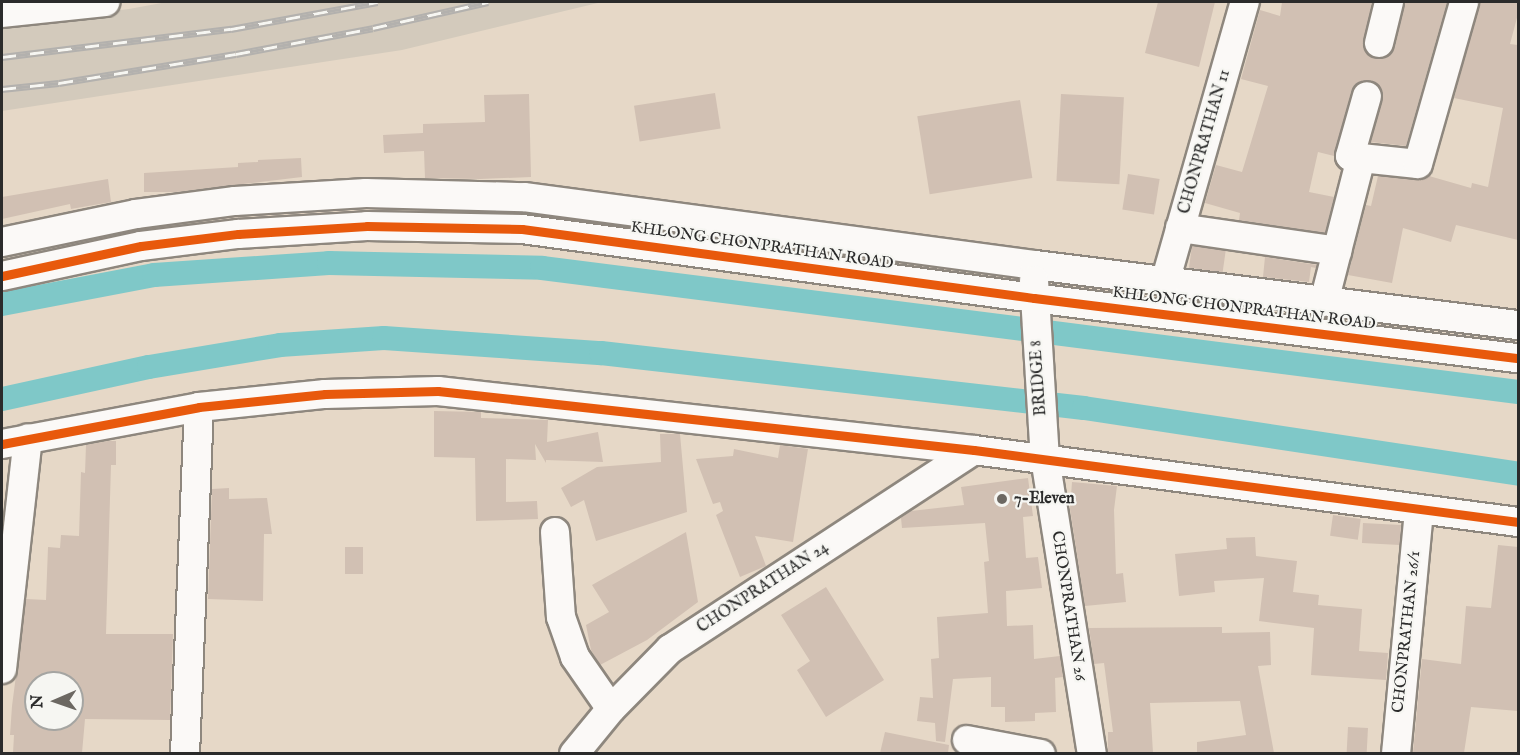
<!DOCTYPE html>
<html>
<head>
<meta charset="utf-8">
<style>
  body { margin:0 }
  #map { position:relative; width:1520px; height:755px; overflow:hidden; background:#e6d8c7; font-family:"IM FELL English",serif }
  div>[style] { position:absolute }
  .industrial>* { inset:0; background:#d3cabc }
  .canal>* { height:24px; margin:-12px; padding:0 12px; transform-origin:12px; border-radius:12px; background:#7fc8c8 }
  .building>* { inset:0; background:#d1c0b3; transform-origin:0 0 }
  .roads { filter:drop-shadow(2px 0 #8e877e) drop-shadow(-2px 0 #8e877e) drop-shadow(0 2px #8e877e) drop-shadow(0 -2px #8e877e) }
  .minor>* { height:28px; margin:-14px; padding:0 14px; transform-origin:14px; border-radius:14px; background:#fbf9f7 }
  .rail>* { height:7px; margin-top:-3.5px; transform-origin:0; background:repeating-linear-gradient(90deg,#f6f6f2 0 14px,#b3b1ae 0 28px); box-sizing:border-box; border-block:2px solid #b3b1ae }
  .cycleway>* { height:9px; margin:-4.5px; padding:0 4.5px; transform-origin:4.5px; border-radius:4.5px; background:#e8590c }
  .dots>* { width:16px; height:16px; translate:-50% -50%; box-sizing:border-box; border:3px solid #f6f6f2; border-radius:50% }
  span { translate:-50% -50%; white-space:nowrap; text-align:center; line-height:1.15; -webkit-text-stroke:4.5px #f6f6f2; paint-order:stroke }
  .street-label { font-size:16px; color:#2b2b2b }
  .poi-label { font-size:16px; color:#2b2b2b; font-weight:700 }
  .left { translate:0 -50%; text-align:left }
  .frame { position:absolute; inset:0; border:3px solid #2b2b2b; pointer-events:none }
  .north { position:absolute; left:24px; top:671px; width:60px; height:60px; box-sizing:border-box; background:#f6f6f2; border:2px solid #a5a5a2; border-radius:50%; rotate:268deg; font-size:16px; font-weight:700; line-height:24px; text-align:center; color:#2b2b2b }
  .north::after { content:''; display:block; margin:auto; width:21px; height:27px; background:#6c6862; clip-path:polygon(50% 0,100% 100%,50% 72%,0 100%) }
</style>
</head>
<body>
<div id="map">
  <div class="industrial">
    <div style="clip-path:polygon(167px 2px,602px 2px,402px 50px,2px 111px,2px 24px,129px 9px)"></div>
  </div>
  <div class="canal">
    <div style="left:2px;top:304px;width:155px;rotate:-10.8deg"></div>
    <div style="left:154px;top:275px;width:175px;rotate:-3.9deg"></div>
    <div style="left:329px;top:263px;width:213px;rotate:1.3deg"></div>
    <div style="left:542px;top:268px;width:984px;rotate:7.24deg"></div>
    <div style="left:2px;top:399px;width:150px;rotate:-12.3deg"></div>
    <div style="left:149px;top:367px;width:133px;rotate:-9.5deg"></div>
    <div style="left:280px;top:345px;width:104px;rotate:-3.9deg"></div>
    <div style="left:384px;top:338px;width:218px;rotate:4deg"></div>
    <div style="left:601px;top:353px;width:486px;rotate:6.5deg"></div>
    <div style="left:1084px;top:408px;width:439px;rotate:8.6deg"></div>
  </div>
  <div class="building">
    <div style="clip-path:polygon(1158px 2px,1215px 2px,1199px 67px,1145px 53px)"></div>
    <div style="clip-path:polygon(1282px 2px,1372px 2px,1363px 47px,1368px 55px,1376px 59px,1384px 59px,1395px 47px,1405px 2px,1447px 2px,1406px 146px,1371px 142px,1383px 93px,1378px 84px,1364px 80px,1356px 84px,1351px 92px,1334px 156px,1318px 152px,1309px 192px,1334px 197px,1325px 233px,1239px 220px,1240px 213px,1205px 203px,1216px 165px,1242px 172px,1268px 86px,1241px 79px,1260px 10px,1280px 16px)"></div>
    <div style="clip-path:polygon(1480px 2px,1518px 2px,1518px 14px,1510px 44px,1518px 45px,1518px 240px,1456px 225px,1451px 242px,1403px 228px,1392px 283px,1348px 275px,1366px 205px,1371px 206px,1378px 176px,1417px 180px,1429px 176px,1471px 188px,1472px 183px,1488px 187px,1503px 108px,1454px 98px)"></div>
    <div style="left:715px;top:93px;width:36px;height:82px;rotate:81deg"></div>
    <div style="clip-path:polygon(529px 94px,531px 177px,480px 179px,425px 178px,424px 151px,384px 153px,383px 135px,423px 133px,423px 124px,485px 122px,484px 95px)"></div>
    <div style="left:1061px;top:94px;width:63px;height:87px;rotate:3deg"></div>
    <div style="left:1020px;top:100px;width:79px;height:104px;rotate:81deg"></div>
    <div style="clip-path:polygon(301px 158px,302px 177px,176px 192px,144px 192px,144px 173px,238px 167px,238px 163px,258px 162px,258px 160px)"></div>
    <div style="left:1128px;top:174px;width:32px;height:36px;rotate:9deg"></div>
    <div style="clip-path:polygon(108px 179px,111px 202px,71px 209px,70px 204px,2px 219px,2px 197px)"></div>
    <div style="left:1192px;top:246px;width:34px;height:22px;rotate:8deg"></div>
    <div style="clip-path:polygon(1265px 257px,1317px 265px,1316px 268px,1311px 267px,1309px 282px,1263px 277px)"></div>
    <div style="clip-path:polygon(434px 411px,481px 412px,481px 418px,548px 420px,547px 442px,598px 432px,603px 462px,546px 460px,546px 463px,535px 444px,536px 460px,506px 459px,506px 502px,537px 501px,538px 519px,476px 521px,475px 458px,434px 457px)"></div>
    <div style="clip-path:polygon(660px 434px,680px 434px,687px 512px,596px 541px,584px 500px,571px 507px,561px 488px,597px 467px,661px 462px)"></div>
    <div style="clip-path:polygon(evenodd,108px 441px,116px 441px,116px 465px,111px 465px,106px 634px,173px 634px,170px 720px,85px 719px,82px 753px,13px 753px,14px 735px,10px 735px,12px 706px,26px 599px,46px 600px,48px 547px,60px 548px,61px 535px,79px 536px,81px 472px,85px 473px,86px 445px,108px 441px,36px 683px,72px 683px,72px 719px,36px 719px,36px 683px)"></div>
    <div style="clip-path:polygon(780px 445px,808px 449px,793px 542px,755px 536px,766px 566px,740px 577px,716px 515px,723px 511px,720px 502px,713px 504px,696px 459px,733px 456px,734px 449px,778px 458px)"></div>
    <div style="clip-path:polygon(1028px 478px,1033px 516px,1023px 517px,1026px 558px,1038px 557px,1042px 588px,1006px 591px,1007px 626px,1033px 625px,1034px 659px,1060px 656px,1063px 677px,1055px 678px,1056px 712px,1035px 713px,1035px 721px,1005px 722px,1005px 707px,991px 707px,991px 677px,953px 679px,945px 742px,936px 741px,935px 723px,917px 721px,920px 697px,933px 698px,931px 659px,939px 658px,937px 617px,988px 613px,984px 562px,989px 561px,985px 523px,902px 528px,901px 518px,911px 511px,964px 505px,961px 487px)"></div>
    <div style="clip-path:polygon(1072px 482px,1117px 486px,1114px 510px,1116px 574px,1123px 573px,1126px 602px,1085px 606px,1070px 509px)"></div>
    <div style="clip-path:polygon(229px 488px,229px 499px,267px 498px,272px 534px,264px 534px,263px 601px,208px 599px,212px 489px)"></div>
    <div style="left:1333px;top:515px;width:28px;height:21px;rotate:8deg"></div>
    <div style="left:1363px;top:523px;width:38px;height:20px;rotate:3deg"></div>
    <div style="clip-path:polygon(686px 532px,698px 602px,647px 640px,600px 665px,591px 650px,586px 625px,609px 612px,592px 585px)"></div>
    <div style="clip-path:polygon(1255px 537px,1256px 556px,1297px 561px,1293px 592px,1319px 595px,1318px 605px,1362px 609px,1359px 651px,1388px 653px,1386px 680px,1311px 675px,1314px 628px,1259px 621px,1264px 578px,1214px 581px,1215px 592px,1179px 596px,1175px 554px,1227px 549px,1226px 538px)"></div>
    <div style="clip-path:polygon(1498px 545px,1518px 547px,1518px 711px,1471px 707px,1464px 753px,1413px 753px,1422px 659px,1461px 664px,1466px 606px,1491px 608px)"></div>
    <div style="left:345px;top:547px;width:18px;height:27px"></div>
    <div style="clip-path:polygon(826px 587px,884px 680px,826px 717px,797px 670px,810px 661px,781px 615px)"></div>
    <div style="clip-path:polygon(1222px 627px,1222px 633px,1270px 632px,1271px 665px,1258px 666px,1274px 753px,1197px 753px,1197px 742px,1246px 735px,1240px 701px,1150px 703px,1153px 753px,1108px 753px,1108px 732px,1113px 732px,1104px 663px,1094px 664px,1089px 628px)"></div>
    <div style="left:1348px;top:727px;width:20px;height:26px;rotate:3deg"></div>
    <div style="clip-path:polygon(885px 732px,949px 745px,948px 753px,880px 753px)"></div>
  </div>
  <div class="roads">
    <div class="minor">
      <div style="left:2px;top:13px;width:104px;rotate:-6.1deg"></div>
      <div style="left:1379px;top:43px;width:42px;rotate:-76.3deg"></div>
      <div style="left:1361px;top:158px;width:11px;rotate:-170deg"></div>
      <div style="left:1350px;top:156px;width:62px;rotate:-74.2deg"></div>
      <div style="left:1180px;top:228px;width:159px;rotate:8.3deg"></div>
      <div style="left:2px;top:242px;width:137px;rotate:-11.8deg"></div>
      <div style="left:136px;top:214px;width:100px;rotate:-7.5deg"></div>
      <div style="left:235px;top:201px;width:131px;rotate:-3.5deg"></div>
      <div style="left:366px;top:193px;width:158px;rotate:1.5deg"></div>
      <div style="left:524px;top:197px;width:516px;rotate:7.58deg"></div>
      <div style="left:1035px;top:265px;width:487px;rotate:7.1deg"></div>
      <div style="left:2px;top:276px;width:142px;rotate:-12.2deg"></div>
      <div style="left:141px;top:246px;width:98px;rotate:-7.1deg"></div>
      <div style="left:238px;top:234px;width:129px;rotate:-3.5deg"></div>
      <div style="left:367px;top:226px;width:155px;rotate:1.1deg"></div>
      <div style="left:522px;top:229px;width:517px;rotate:7.68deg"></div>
      <div style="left:1034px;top:298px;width:488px;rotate:7.1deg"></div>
      <div style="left:1034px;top:280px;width:178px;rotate:86.5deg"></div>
      <div style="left:1045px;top:458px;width:300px;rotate:81deg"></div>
      <div style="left:1165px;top:282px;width:291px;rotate:-74.1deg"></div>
      <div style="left:1324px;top:302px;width:149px;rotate:-75.6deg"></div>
      <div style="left:1361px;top:158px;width:57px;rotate:6deg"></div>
      <div style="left:1418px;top:164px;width:168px;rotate:-74.1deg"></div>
      <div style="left:2px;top:444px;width:200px;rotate:-10.6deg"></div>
      <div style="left:199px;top:407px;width:127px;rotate:-5.9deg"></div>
      <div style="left:325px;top:394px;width:113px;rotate:-1.5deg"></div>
      <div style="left:438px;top:391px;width:539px;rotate:6.28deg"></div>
      <div style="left:974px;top:450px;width:549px;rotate:7.54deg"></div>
      <div style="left:555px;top:532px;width:85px;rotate:86deg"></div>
      <div style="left:561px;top:617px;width:42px;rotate:70.7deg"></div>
      <div style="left:575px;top:657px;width:63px;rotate:55.3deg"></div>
      <div style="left:2px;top:669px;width:232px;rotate:-83.6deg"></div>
      <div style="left:967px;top:740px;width:75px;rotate:10.7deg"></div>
      <div style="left:185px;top:754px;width:347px;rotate:-87.7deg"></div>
      <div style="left:574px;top:754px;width:58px;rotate:-50.6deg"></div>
      <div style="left:611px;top:709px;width:84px;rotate:-45.5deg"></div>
      <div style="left:670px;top:649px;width:363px;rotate:-33.2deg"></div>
      <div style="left:1396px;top:754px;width:245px;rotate:-84.6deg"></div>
    </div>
  </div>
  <div class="rail">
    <div style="left:2px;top:57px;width:231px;rotate:-7deg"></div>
    <div style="left:231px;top:29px;width:149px;rotate:-10.4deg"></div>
    <div style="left:2px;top:89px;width:57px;rotate:-6deg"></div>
    <div style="left:59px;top:83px;width:179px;rotate:-9.3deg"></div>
    <div style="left:236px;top:54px;width:139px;rotate:-10.7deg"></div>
    <div style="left:373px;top:28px;width:118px;rotate:-12.7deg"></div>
  </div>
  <div class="cycleway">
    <div style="left:2px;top:276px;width:142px;rotate:-12.2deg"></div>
    <div style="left:141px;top:246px;width:98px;rotate:-7.1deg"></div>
    <div style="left:238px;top:234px;width:129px;rotate:-3.5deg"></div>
    <div style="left:367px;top:226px;width:155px;rotate:1.1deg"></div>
    <div style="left:522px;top:229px;width:517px;rotate:7.68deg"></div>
    <div style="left:1034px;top:298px;width:488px;rotate:7.1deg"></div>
    <div style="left:2px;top:444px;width:200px;rotate:-10.6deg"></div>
    <div style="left:199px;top:407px;width:127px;rotate:-5.9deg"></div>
    <div style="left:325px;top:394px;width:113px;rotate:-1.5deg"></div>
    <div style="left:438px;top:391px;width:539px;rotate:6.28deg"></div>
    <div style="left:974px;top:450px;width:549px;rotate:7.54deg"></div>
  </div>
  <div class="dots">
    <div style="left:1002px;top:499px;background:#6c6862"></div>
  </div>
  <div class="street-label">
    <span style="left:1205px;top:142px;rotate:-74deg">CHONPRATHAN 11</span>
    <span style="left:762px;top:246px;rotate:8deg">KHLONG CHONPRATHAN ROAD</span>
    <span style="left:1244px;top:309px;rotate:7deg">KHLONG CHONPRATHAN ROAD</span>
    <span style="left:1039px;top:378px;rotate:-94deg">BRIDGE 8</span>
    <span style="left:763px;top:588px;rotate:-33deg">CHONPRATHAN 24</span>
    <span style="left:1068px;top:606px;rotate:81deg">CHONPRATHAN 26</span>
    <span style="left:1407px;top:632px;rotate:-84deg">CHONPRATHAN 26/1</span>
  </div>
  <div class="poi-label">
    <span class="left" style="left:1014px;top:499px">7-Eleven</span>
  </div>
  <div class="frame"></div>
  <div class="north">N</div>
</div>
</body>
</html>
